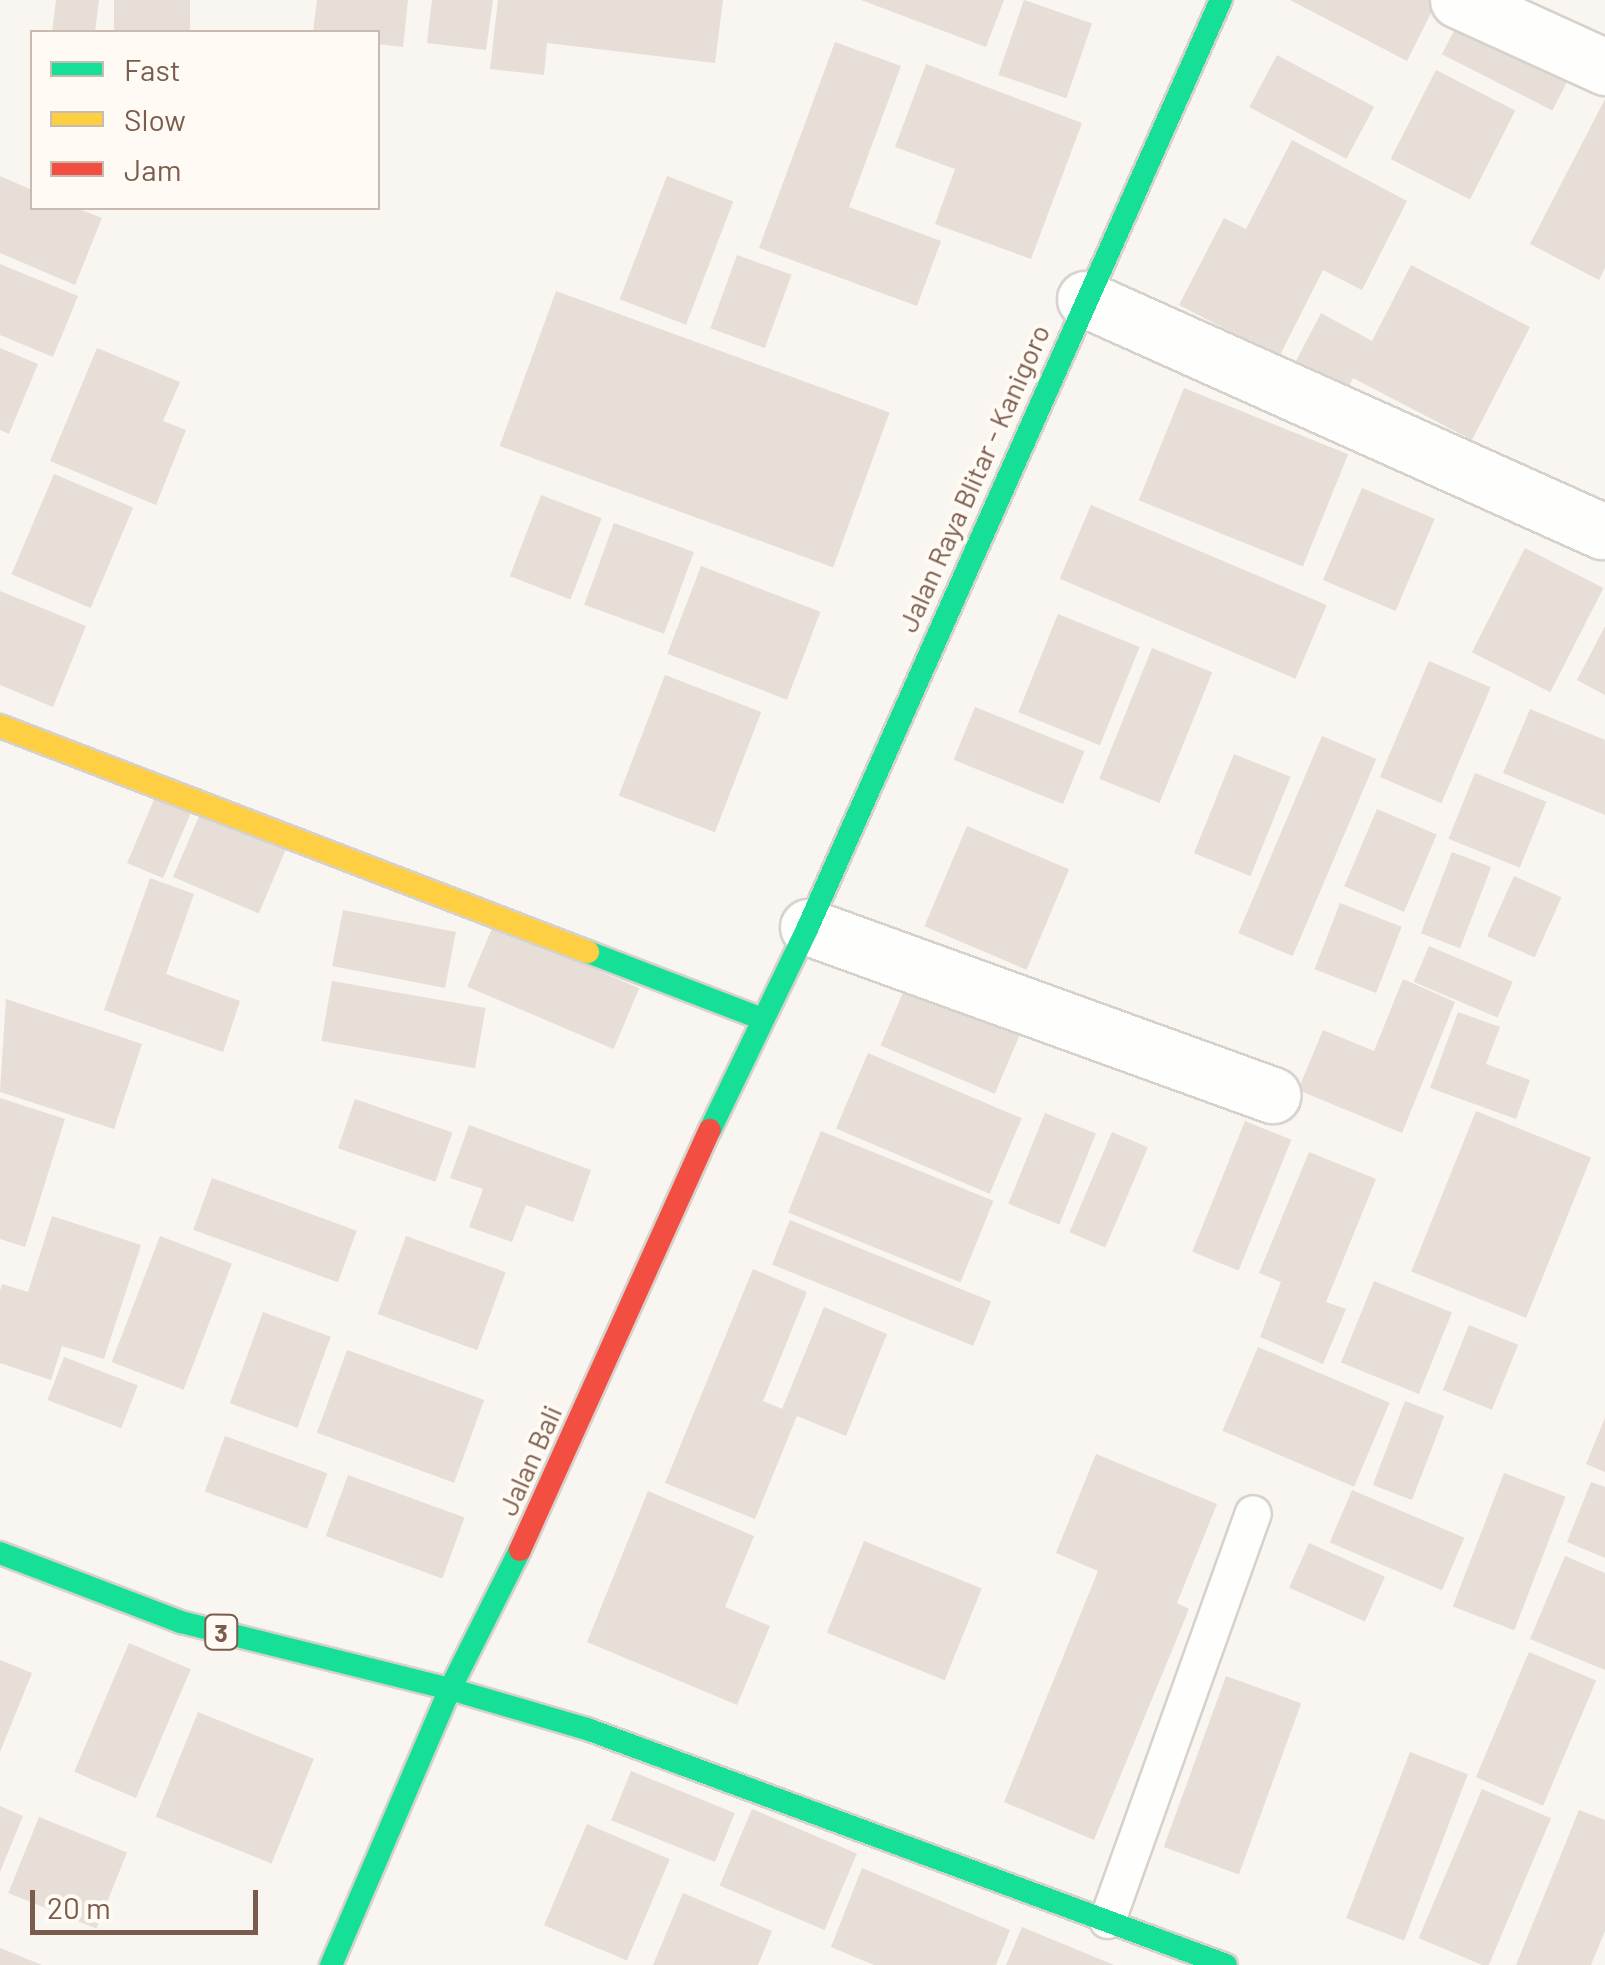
<!DOCTYPE html>
<html>
<head>
<meta charset="utf-8">
<style>
  body { margin:0 }
  #map { position:relative; width:1605px; height:1965px; overflow:hidden; background:#f9f5f0; font-family:Barlow,sans-serif }
  div>[style] { position:absolute }
  .building>* { inset:0; background:#e6ded7; transform-origin:0 0 }
  .roads { filter:drop-shadow(2px 0 #d7d1cb) drop-shadow(-2px 0 #d7d1cb) drop-shadow(0 2px #d7d1cb) drop-shadow(0 -2px #d7d1cb) }
  .lane>* { height:35px; margin:-17.5px; padding:0 17.5px; transform-origin:17.5px; border-radius:17.5px; background:#fefefd }
  .street>* { height:55px; margin:-27.5px; padding:0 27.5px; transform-origin:27.5px; border-radius:27.5px; background:#fefefd }
  .fast>* { height:22px; margin:-11px; padding:0 11px; transform-origin:11px; border-radius:11px; background:#16e098 }
  .slow>* { height:22px; margin:-11px; padding:0 11px; transform-origin:11px; border-radius:11px; background:#ffcf43 }
  .jam>* { height:22px; margin:-11px; padding:0 11px; transform-origin:11px; border-radius:11px; background:#f24e42 }
  span { translate:-50% -50%; white-space:nowrap; text-align:center; line-height:1.15; -webkit-text-stroke:8px #fffaf3; paint-order:stroke }
  .shield-label span { padding:2px 8px; background:#fffaf3; border:2px solid; border-radius:8px; -webkit-text-stroke-width:0 }
  .shield-label { font-size:25px; color:#7a5c4d; font-weight:700 }
  .street-label { font-size:28px; color:#7a5c4d }
  .legend { position:absolute; left:30px; top:30px; width:350px; height:180px; box-sizing:border-box; background:#fffaf3; border:2px solid #cabbb1; margin:0; padding:12px 18px; list-style:none; font-size:30px; color:#7a5c4d }
  .legend li { display:flex; align-items:center; gap:20px; height:50px }
  .legend b { width:50px; border:2px solid #cabbb1 }
  .scale { position:absolute; left:30px; top:1890px; width:228px; height:45px; box-sizing:border-box; border:5px solid #7a5c4d; border-top:0; padding-left:12px; font-size:30px; line-height:35px; white-space:nowrap; color:#7a5c4d; -webkit-text-stroke:8px #fffaf3; paint-order:stroke }
</style>
</head>
<body>
<div id="map">
  <div class="building">
    <div style="clip-path:polygon(56px 0,99px 0,95px 32px,52px 32px)"></div>
    <div style="left:114px;top:0;width:76px;height:32px"></div>
    <div style="clip-path:polygon(317px 0,408px 0,403px 47px,378px 44px,378px 32px,313px 32px)"></div>
    <div style="clip-path:polygon(432px 0,493px 0,486px 50px,427px 43px)"></div>
    <div style="clip-path:polygon(498px 0,723px 0,715px 63px,547px 43px,544px 75px,490px 69px)"></div>
    <div style="clip-path:polygon(861px 0,1004px 0,986px 47px)"></div>
    <div style="left:1024px;top:0;width:72px;height:79px;rotate:19deg"></div>
    <div style="clip-path:polygon(1290px 0,1435px 0,1437px 1px,1407px 61px)"></div>
    <div style="left:1466px;top:7px;width:124px;height:53px;rotate:27deg"></div>
    <div style="clip-path:polygon(835px 42px,901px 66px,849px 207px,941px 241px,917px 306px,759px 248px)"></div>
    <div style="left:1277px;top:55px;width:110px;height:59px;rotate:28deg"></div>
    <div style="clip-path:polygon(926px 64px,1082px 123px,1031px 259px,935px 224px,955px 169px,895px 147px)"></div>
    <div style="left:1436px;top:70px;width:89px;height:100px;rotate:27deg"></div>
    <div style="clip-path:polygon(1605px 99px,1605px 268px,1599px 280px,1530px 244px)"></div>
    <div style="clip-path:polygon(1292px 140px,1407px 201px,1362px 290px,1323px 270px,1279px 357px,1179px 305px,1224px 218px,1246px 229px)"></div>
    <div style="clip-path:polygon(0 176px,32px 190px,32px 208px,76px 208px,102px 218px,75px 285px,0 253px)"></div>
    <div style="left:667px;top:176px;width:71px;height:132px;rotate:21deg"></div>
    <div style="left:737px;top:255px;width:58px;height:78px;rotate:20deg"></div>
    <div style="clip-path:polygon(0 264px,78px 296px,53px 357px,0 335px)"></div>
    <div style="clip-path:polygon(1411px 265px,1530px 327px,1472px 440px,1353px 378px,1347px 390px,1295px 363px,1321px 313px,1372px 341px)"></div>
    <div style="left:556px;top:291px;width:355px;height:165px;rotate:20deg"></div>
    <div style="clip-path:polygon(0 348px,38px 364px,9px 434px,0 430px)"></div>
    <div style="clip-path:polygon(97px 348px,180px 382px,163px 421px,186px 430px,156px 505px,50px 461px)"></div>
    <div style="left:1184px;top:388px;width:177px;height:121px;rotate:22deg"></div>
    <div style="left:54px;top:474px;width:86px;height:109px;rotate:23deg"></div>
    <div style="left:1362px;top:488px;width:79px;height:100px;rotate:23deg"></div>
    <div style="left:541px;top:495px;width:65px;height:87px;rotate:21deg"></div>
    <div style="left:1091px;top:505px;width:256px;height:80px;rotate:23deg"></div>
    <div style="left:614px;top:523px;width:85px;height:87px;rotate:20deg"></div>
    <div style="left:1525px;top:548px;width:88px;height:117px;rotate:27deg"></div>
    <div style="left:701px;top:566px;width:128px;height:94px;rotate:21deg"></div>
    <div style="clip-path:polygon(0 591px,86px 626px,53px 707px,0 685px)"></div>
    <div style="left:1058px;top:614px;width:88px;height:106px;rotate:22deg"></div>
    <div style="clip-path:polygon(1605px 626px,1605px 695px,1577px 680px)"></div>
    <div style="left:1152px;top:648px;width:65px;height:141px;rotate:22deg"></div>
    <div style="left:1429px;top:661px;width:67px;height:126px;rotate:23deg"></div>
    <div style="left:665px;top:675px;width:103px;height:129px;rotate:21deg"></div>
    <div style="left:975px;top:707px;width:118px;height:57px;rotate:22deg"></div>
    <div style="clip-path:polygon(1530px 709px,1605px 740px,1605px 815px,1503px 773px)"></div>
    <div style="left:1322px;top:736px;width:59px;height:214px;rotate:23deg"></div>
    <div style="left:1234px;top:754px;width:61px;height:107px;rotate:22deg"></div>
    <div style="left:1475px;top:773px;width:77px;height:71px;rotate:22deg"></div>
    <div style="left:156px;top:795px;width:39px;height:74px;rotate:23deg"></div>
    <div style="left:202px;top:809px;width:93px;height:74px;rotate:23deg"></div>
    <div style="left:1377px;top:809px;width:65px;height:84px;rotate:23deg"></div>
    <div style="left:967px;top:826px;width:111px;height:109px;rotate:23deg"></div>
    <div style="left:1452px;top:852px;width:42px;height:87px;rotate:21deg"></div>
    <div style="left:1514px;top:876px;width:52px;height:66px;rotate:24deg"></div>
    <div style="clip-path:polygon(150px 878px,194px 894px,166px 974px,240px 1001px,223px 1052px,104px 1010px)"></div>
    <div style="left:1340px;top:903px;width:66px;height:71px;rotate:21deg"></div>
    <div style="left:343px;top:910px;width:115px;height:57px;rotate:11deg"></div>
    <div style="left:493px;top:926px;width:159px;height:66px;rotate:23deg"></div>
    <div style="left:1429px;top:946px;width:91px;height:39px;rotate:23deg"></div>
    <div style="left:913px;top:969px;width:124px;height:83px;rotate:23deg"></div>
    <div style="clip-path:polygon(1403px 979px,1455px 1002px,1402px 1133px,1298px 1090px,1323px 1030px,1374px 1051px)"></div>
    <div style="left:332px;top:981px;width:156px;height:61px;rotate:10deg"></div>
    <div style="clip-path:polygon(6px 999px,142px 1044px,114px 1129px,0 1092px)"></div>
    <div style="clip-path:polygon(1458px 1012px,1500px 1027px,1486px 1064px,1530px 1080px,1516px 1119px,1430px 1088px)"></div>
    <div style="left:868px;top:1053px;width:167px;height:82px;rotate:23deg"></div>
    <div style="clip-path:polygon(0 1098px,65px 1119px,25px 1247px,0 1239px)"></div>
    <div style="left:355px;top:1099px;width:103px;height:52px;rotate:19deg"></div>
    <div style="left:1476px;top:1111px;width:124px;height:173px;rotate:22deg"></div>
    <div style="left:1045px;top:1113px;width:55px;height:98px;rotate:22deg"></div>
    <div style="left:1245px;top:1121px;width:50px;height:141px;rotate:22deg"></div>
    <div style="clip-path:polygon(469px 1125px,591px 1170px,573px 1222px,526px 1205px,512px 1242px,469px 1227px,483px 1189px,450px 1178px)"></div>
    <div style="left:821px;top:1131px;width:186px;height:88px;rotate:22deg"></div>
    <div style="left:1112px;top:1132px;width:39px;height:109px;rotate:23deg"></div>
    <div style="clip-path:polygon(1309px 1152px,1376px 1179px,1326px 1302px,1346px 1309px,1323px 1364px,1260px 1337px,1281px 1282px,1259px 1273px)"></div>
    <div style="left:212px;top:1178px;width:154px;height:55px;rotate:20deg"></div>
    <div style="clip-path:polygon(52px 1216px,141px 1245px,104px 1359px,62px 1346px,51px 1380px,0 1363px,0 1291px,2px 1284px,28px 1292px)"></div>
    <div style="left:790px;top:1220px;width:217px;height:48px;rotate:22deg"></div>
    <div style="left:160px;top:1236px;width:77px;height:135px;rotate:21deg"></div>
    <div style="left:406px;top:1236px;width:106px;height:83px;rotate:20deg"></div>
    <div style="clip-path:polygon(753px 1269px,807px 1292px,763px 1401px,782px 1409px,824px 1307px,887px 1334px,846px 1436px,797px 1416px,755px 1519px,665px 1483px)"></div>
    <div style="left:1374px;top:1281px;width:84px;height:88px;rotate:22deg"></div>
    <div style="left:263px;top:1312px;width:72px;height:97px;rotate:20deg"></div>
    <div style="left:1469px;top:1325px;width:53px;height:70px;rotate:22deg"></div>
    <div style="left:1258px;top:1347px;width:143px;height:91px;rotate:23deg"></div>
    <div style="left:347px;top:1350px;width:146px;height:88px;rotate:20deg"></div>
    <div style="left:64px;top:1357px;width:79px;height:46px;rotate:21deg"></div>
    <div style="left:1405px;top:1401px;width:42px;height:90px;rotate:21deg"></div>
    <div style="clip-path:polygon(1605px 1418px,1605px 1472px,1586px 1464px)"></div>
    <div style="left:225px;top:1436px;width:109px;height:59px;rotate:20deg"></div>
    <div style="clip-path:polygon(1096px 1454px,1217px 1504px,1177px 1603px,1189px 1609px,1094px 1840px,1004px 1802px,1098px 1571px,1056px 1553px)"></div>
    <div style="left:1504px;top:1473px;width:66px;height:143px;rotate:21deg"></div>
    <div style="left:348px;top:1475px;width:124px;height:65px;rotate:20deg"></div>
    <div style="clip-path:polygon(1591px 1482px,1605px 1487px,1605px 1558px,1567px 1542px)"></div>
    <div style="left:1352px;top:1490px;width:122px;height:57px;rotate:23deg"></div>
    <div style="clip-path:polygon(648px 1491px,754px 1536px,725px 1607px,770px 1626px,737px 1705px,587px 1642px)"></div>
    <div style="left:864px;top:1541px;width:127px;height:99px;rotate:22deg"></div>
    <div style="left:1309px;top:1543px;width:83px;height:49px;rotate:24deg"></div>
    <div style="clip-path:polygon(1565px 1556px,1605px 1573px,1605px 1670px,1530px 1639px)"></div>
    <div style="left:129px;top:1643px;width:67px;height:140px;rotate:23deg"></div>
    <div style="left:1529px;top:1652px;width:73px;height:136px;rotate:23deg"></div>
    <div style="clip-path:polygon(0 1660px,32px 1673px,0 1752px)"></div>
    <div style="left:1226px;top:1676px;width:80px;height:182px;rotate:20deg"></div>
    <div style="left:198px;top:1712px;width:125px;height:113px;rotate:22deg"></div>
    <div style="left:1410px;top:1752px;width:62px;height:178px;rotate:21deg"></div>
    <div style="left:631px;top:1771px;width:112px;height:53px;rotate:22deg"></div>
    <div style="left:1482px;top:1789px;width:75px;height:162px;rotate:23deg"></div>
    <div style="clip-path:polygon(0 1806px,23px 1816px,0 1872px)"></div>
    <div style="left:752px;top:1809px;width:114px;height:83px;rotate:23deg"></div>
    <div style="clip-path:polygon(1579px 1810px,1605px 1820px,1605px 1931px,1591px 1965px,1516px 1965px)"></div>
    <div style="left:39px;top:1817px;width:95px;height:82px;rotate:22deg"></div>
    <div style="left:587px;top:1824px;width:90px;height:110px;rotate:23deg"></div>
    <div style="clip-path:polygon(862px 1868px,1010px 1930px,996px 1965px,874px 1965px,831px 1947px)"></div>
    <div style="clip-path:polygon(683px 1893px,772px 1931px,758px 1965px,653px 1965px)"></div>
    <div style="clip-path:polygon(1022px 1927px,1114px 1965px,1006px 1965px)"></div>
    <div style="clip-path:polygon(0 1948px,42px 1965px,0 1965px)"></div>
  </div>
  <div class="roads">
    <div class="lane">
      <div style="left:1107px;top:1920px;width:432px;rotate:-70.3deg"></div>
    </div>
    <div class="street">
      <div style="left:1458px;top:0;width:162px;rotate:24.5deg"></div>
      <div style="left:1085px;top:299px;width:567px;rotate:24.17deg"></div>
      <div style="left:808px;top:927px;width:494px;rotate:19.9deg"></div>
    </div>
    <div class="fast">
      <div style="left:588px;top:952px;width:184px;rotate:21deg"></div>
      <div style="left:710px;top:1130px;width:225px;rotate:-64.2deg"></div>
      <div style="left:808px;top:927px;width:1015px;rotate:-65.99deg"></div>
      <div style="left:520px;top:1550px;width:156px;rotate:116.7deg"></div>
      <div style="left:450px;top:1689px;width:143px;rotate:16.3deg"></div>
      <div style="left:587px;top:1729px;width:681px;rotate:20.27deg"></div>
      <div style="left:0;top:1553px;width:194px;rotate:20.9deg"></div>
      <div style="left:181px;top:1622px;width:277px;rotate:14deg"></div>
      <div style="left:450px;top:1689px;width:301px;rotate:113.3deg"></div>
    </div>
    <div class="slow">
      <div style="left:0;top:726px;width:630px;rotate:21.02deg"></div>
    </div>
    <div class="jam">
      <div style="left:520px;top:1550px;width:461px;rotate:-65.7deg"></div>
    </div>
  </div>
  <div class="shield-label">
    <span style="left:221px;top:1632px">3</span>
  </div>
  <div class="street-label">
    <span style="left:973px;top:478px;rotate:-66deg">Jalan Raya Blitar - Kanigoro</span>
    <span style="left:529px;top:1460px;rotate:-66deg">Jalan Bali</span>
  </div>
  <ul class="legend">
  <li><b style="height:12px;background:#16e098"></b>Fast</li>
  <li><b style="height:12px;background:#ffcf43"></b>Slow</li>
  <li><b style="height:12px;background:#f24e42"></b>Jam</li>
  </ul>
  <div class="scale">20 m</div>
</div>
</body>
</html>
